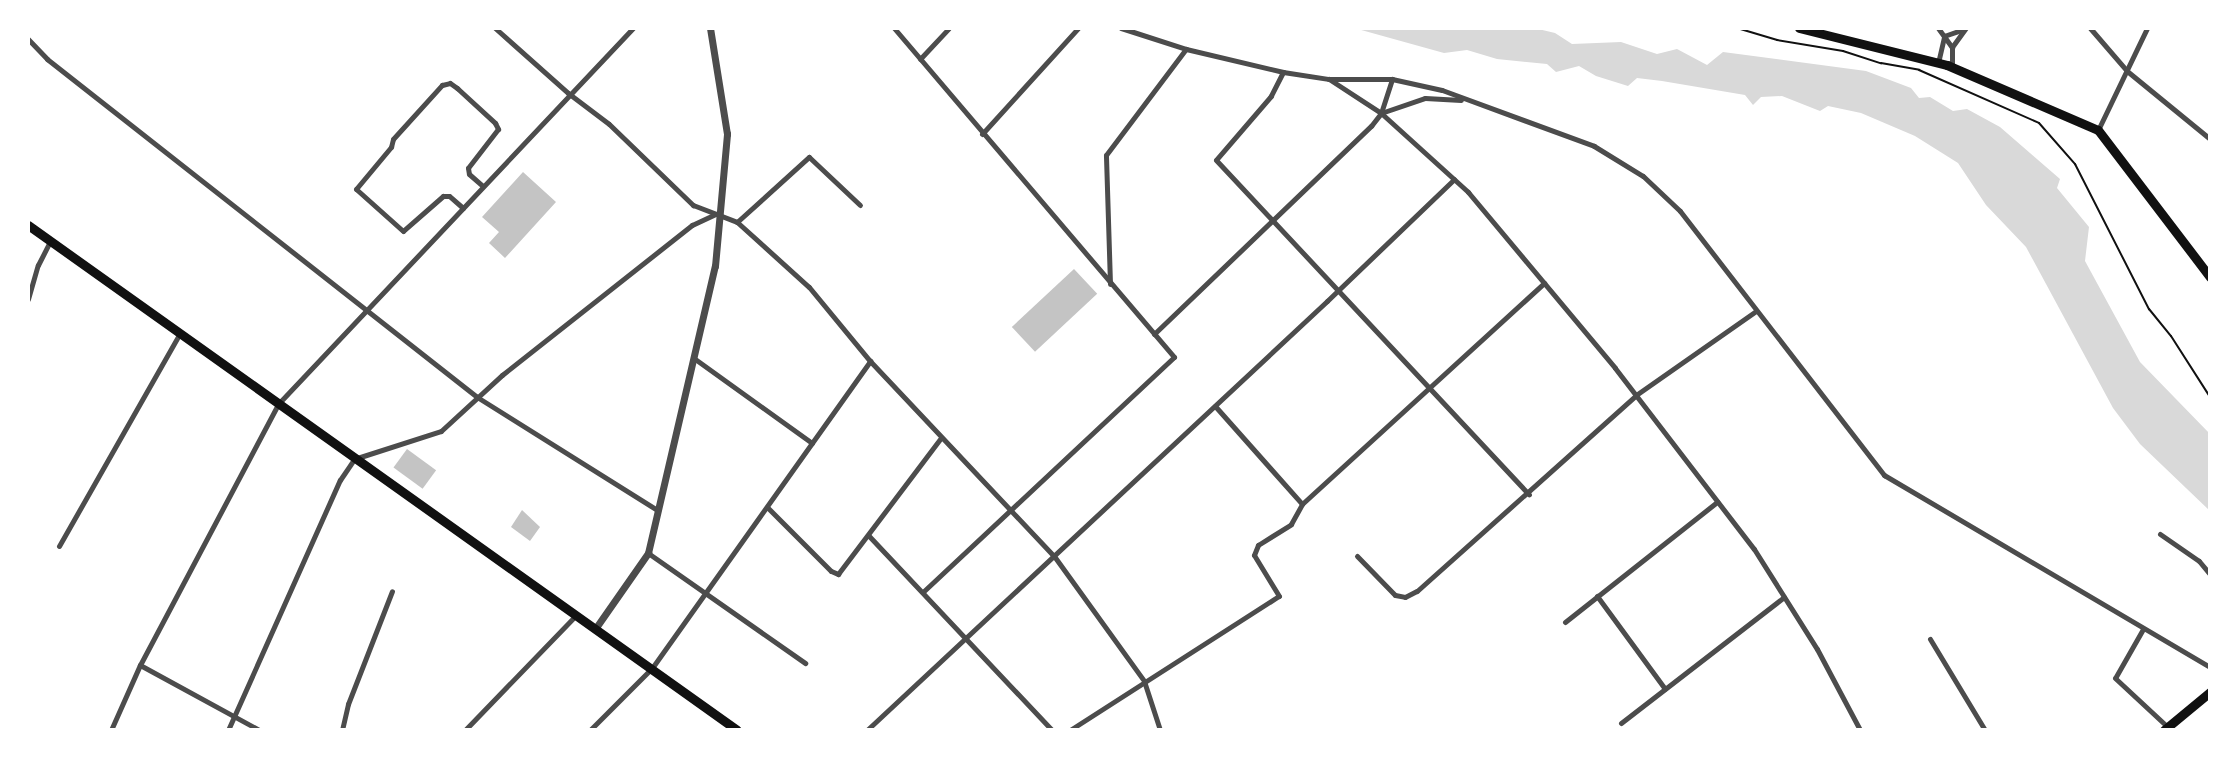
<!DOCTYPE html>
<html>
<head>
<meta charset="utf-8">
<style>
  body { margin:0 }
  #map { position:relative; width:2238px; height:758px; overflow:hidden; background:#fff; font-family:Helvetica,sans-serif }
  div>[style] { position:absolute }
  .water>* { inset:0; background:#d9d9d9 }
  .building>* { inset:0; background:#c4c4c4; transform-origin:0 0 }
  .path>* { height:2px; margin:-1px; padding:0 1px; transform-origin:1px; border-radius:1px; background:#111 }
  .minor>* { height:5px; margin:-2.5px; padding:0 2.5px; transform-origin:2.5px; border-radius:2.5px; background:#4c4c4c }
  .tertiary>* { height:7px; margin:-3.5px; padding:0 3.5px; transform-origin:3.5px; border-radius:3.5px; background:#4c4c4c }
  .primary>* { height:9px; margin:-4.5px; padding:0 4.5px; transform-origin:4.5px; border-radius:4.5px; background:#111 }
  span { translate:-50% -50%; white-space:nowrap; text-align:center; line-height:1.15; -webkit-text-stroke:6px #fff; paint-order:stroke }
  .frame { position:absolute; inset:0; border:30px solid #fff; pointer-events:none }
</style>
</head>
<body>
<div id="map">
  <div class="water">
    <div style="clip-path:polygon(1354px 28px,1534px 28px,1555px 33px,1572px 44px,1621px 42px,1657px 54px,1677px 49px,1707px 65px,1723px 52px,1866px 71px,1911px 88px,1919px 98px,1930px 97px,1953px 111px,1967px 109px,2000px 127px,2060px 179px,2057px 188px,2089px 227px,2085px 261px,2140px 362px,2210px 434px,2210px 511px,2140px 444px,2113px 408px,2026px 247px,1986px 205px,1958px 163px,1915px 136px,1861px 113px,1828px 106px,1820px 111px,1782px 96px,1761px 97px,1753px 105px,1745px 95px,1662px 81px,1637px 78px,1628px 86px,1596px 76px,1579px 66px,1556px 72px,1547px 64px,1497px 59px,1467px 50px,1444px 53px)"></div>
  </div>
  <div class="building">
    <div style="clip-path:polygon(523px 172px,556px 202px,505px 258px,489px 243px,499px 232px,482px 217px)"></div>
    <div style="left:1074px;top:269px;width:34px;height:85px;rotate:47deg"></div>
    <div style="left:407px;top:449px;width:36px;height:23px;rotate:36deg"></div>
    <div style="clip-path:polygon(522px 510px,540px 527px,530px 541px,511px 527px)"></div>
  </div>
  <div class="path">
    <div style="left:1737px;top:28px;width:42px;rotate:16.7deg"></div>
    <div style="left:1777px;top:40px;width:67px;rotate:9.5deg"></div>
    <div style="left:1843px;top:51px;width:40px;rotate:18deg"></div>
    <div style="left:1881px;top:63px;width:39px;rotate:10deg"></div>
    <div style="left:1919px;top:70px;width:131px;rotate:23.8deg"></div>
    <div style="left:2039px;top:123px;width:55px;rotate:48.7deg"></div>
    <div style="left:2075px;top:164px;width:163px;rotate:63deg"></div>
    <div style="left:2149px;top:309px;width:35px;rotate:51deg"></div>
    <div style="left:2171px;top:336px;width:72px;rotate:57.4deg"></div>
  </div>
  <div class="minor">
    <div style="left:495px;top:28px;width:98px;rotate:41.7deg"></div>
    <div style="left:568px;top:93px;width:51px;rotate:37.1deg"></div>
    <div style="left:609px;top:124px;width:117px;rotate:44deg"></div>
    <div style="left:693px;top:205px;width:47px;rotate:21.1deg"></div>
    <div style="left:737px;top:222px;width:97px;rotate:42.1deg"></div>
    <div style="left:809px;top:287px;width:96px;rotate:50.5deg"></div>
    <div style="left:870px;top:361px;width:268px;rotate:46.7deg"></div>
    <div style="left:1054px;top:556px;width:154px;rotate:54.2deg"></div>
    <div style="left:1144px;top:681px;width:52px;rotate:71.9deg"></div>
    <div style="left:894px;top:28px;width:432px;rotate:49.6deg"></div>
    <div style="left:1174px;top:357px;width:344px;rotate:136.9deg"></div>
    <div style="left:1121px;top:28px;width:68px;rotate:17.9deg"></div>
    <div style="left:1186px;top:49px;width:100px;rotate:13.3deg"></div>
    <div style="left:1283px;top:72px;width:47px;rotate:8.7deg"></div>
    <div style="left:1329px;top:79px;width:62px;rotate:33.2deg"></div>
    <div style="left:1381px;top:113px;width:118px;rotate:42.2deg"></div>
    <div style="left:1468px;top:192px;width:229px;rotate:50.1deg"></div>
    <div style="left:1615px;top:368px;width:228px;rotate:52.5deg"></div>
    <div style="left:1754px;top:549px;width:118px;rotate:57.8deg"></div>
    <div style="left:1817px;top:649px;width:92px;rotate:62deg"></div>
    <div style="left:1938px;top:28px;width:24px;rotate:54deg"></div>
    <div style="left:1952px;top:47px;width:20px;rotate:90deg"></div>
    <div style="left:2090px;top:28px;width:57px;rotate:49.3deg"></div>
    <div style="left:2127px;top:71px;width:107px;rotate:39.3deg"></div>
    <div style="left:1944px;top:36px;width:21px;rotate:-19deg"></div>
    <div style="left:28px;top:39px;width:28px;rotate:46deg"></div>
    <div style="left:47px;top:59px;width:547px;rotate:38.17deg"></div>
    <div style="left:477px;top:397px;width:213px;rotate:32.1deg"></div>
    <div style="left:1952px;top:47px;width:24px;rotate:-54deg"></div>
    <div style="left:920px;top:59px;width:42px;rotate:-46.9deg"></div>
    <div style="left:1938px;top:63px;width:28px;rotate:-77deg"></div>
    <div style="left:1283px;top:72px;width:27px;rotate:117deg"></div>
    <div style="left:1271px;top:96px;width:84px;rotate:130.7deg"></div>
    <div style="left:1216px;top:160px;width:458px;rotate:46.9deg"></div>
    <div style="left:1329px;top:79px;width:63px"></div>
    <div style="left:1392px;top:79px;width:51px;rotate:12.4deg"></div>
    <div style="left:1442px;top:90px;width:162px;rotate:20.2deg"></div>
    <div style="left:1594px;top:146px;width:57px;rotate:31.5deg"></div>
    <div style="left:1643px;top:176px;width:51px;rotate:43.4deg"></div>
    <div style="left:1680px;top:211px;width:334px;rotate:52.3deg"></div>
    <div style="left:1884px;top:475px;width:378px;rotate:30.5deg"></div>
    <div style="left:1381px;top:113px;width:46px;rotate:-18.8deg"></div>
    <div style="left:1425px;top:98px;width:36px;rotate:3deg"></div>
    <div style="left:2098px;top:130px;width:113px;rotate:-64.3deg"></div>
    <div style="left:982px;top:134px;width:143px;rotate:-47.8deg"></div>
    <div style="left:463px;top:208px;width:18px;rotate:-139deg"></div>
    <div style="left:449px;top:196px;width:6px;rotate:180deg"></div>
    <div style="left:443px;top:196px;width:53px;rotate:138.8deg"></div>
    <div style="left:403px;top:231px;width:63px;rotate:-138.2deg"></div>
    <div style="left:356px;top:189px;width:55px;rotate:-50.2deg"></div>
    <div style="left:391px;top:147px;width:8px;rotate:-76deg"></div>
    <div style="left:393px;top:139px;width:73px;rotate:-47.8deg"></div>
    <div style="left:442px;top:85px;width:8px;rotate:-14deg"></div>
    <div style="left:450px;top:83px;width:9px;rotate:36deg"></div>
    <div style="left:457px;top:88px;width:52px;rotate:42.6deg"></div>
    <div style="left:495px;top:123px;width:7px;rotate:63deg"></div>
    <div style="left:498px;top:129px;width:49px;rotate:127.6deg"></div>
    <div style="left:468px;top:168px;width:6px;rotate:81deg"></div>
    <div style="left:469px;top:174px;width:18px;rotate:41deg"></div>
    <div style="left:737px;top:222px;width:97px;rotate:-42.1deg"></div>
    <div style="left:809px;top:157px;width:70px;rotate:43.3deg"></div>
    <div style="left:1110px;top:284px;width:129px;rotate:-91.8deg"></div>
    <div style="left:1106px;top:155px;width:133px;rotate:-53deg"></div>
    <div style="left:28px;top:299px;width:35px;rotate:-74deg"></div>
    <div style="left:38px;top:265px;width:27px;rotate:-63deg"></div>
    <div style="left:1154px;top:334px;width:301px;rotate:-43.8deg"></div>
    <div style="left:1371px;top:126px;width:16px;rotate:-52deg"></div>
    <div style="left:1381px;top:113px;width:36px;rotate:-72deg"></div>
    <div style="left:695px;top:359px;width:144px;rotate:35.7deg"></div>
    <div style="left:1215px;top:406px;width:131px;rotate:48.4deg"></div>
    <div style="left:768px;top:508px;width:89px;rotate:45deg"></div>
    <div style="left:831px;top:571px;width:8px;rotate:23deg"></div>
    <div style="left:838px;top:574px;width:171px;rotate:-52.9deg"></div>
    <div style="left:2160px;top:534px;width:47px;rotate:34.7deg"></div>
    <div style="left:2199px;top:561px;width:17px;rotate:50deg"></div>
    <div style="left:869px;top:536px;width:267px;rotate:46.7deg"></div>
    <div style="left:59px;top:546px;width:245px;rotate:-60.4deg"></div>
    <div style="left:648px;top:553px;width:192px;rotate:35deg"></div>
    <div style="left:1357px;top:556px;width:54px;rotate:45.7deg"></div>
    <div style="left:1395px;top:595px;width:10px;rotate:11deg"></div>
    <div style="left:1405px;top:597px;width:13px;rotate:-27deg"></div>
    <div style="left:1417px;top:591px;width:294px;rotate:-41.8deg"></div>
    <div style="left:1636px;top:395px;width:146px;rotate:-35deg"></div>
    <div style="left:1597px;top:596px;width:115px;rotate:53.8deg"></div>
    <div style="left:1565px;top:622px;width:194px;rotate:-38.3deg"></div>
    <div style="left:2143px;top:629px;width:56px;rotate:119.7deg"></div>
    <div style="left:2115px;top:678px;width:76px;rotate:42.9deg"></div>
    <div style="left:1930px;top:639px;width:106px;rotate:58.9deg"></div>
    <div style="left:140px;top:665px;width:136px;rotate:28.6deg"></div>
    <div style="left:1621px;top:723px;width:206px;rotate:-37.7deg"></div>
    <div style="left:111px;top:730px;width:71px;rotate:-66deg"></div>
    <div style="left:140px;top:665px;width:297px;rotate:-62.1deg"></div>
    <div style="left:279px;top:403px;width:516px;rotate:-46.65deg"></div>
    <div style="left:228px;top:730px;width:274px;rotate:-65.9deg"></div>
    <div style="left:340px;top:480px;width:25px;rotate:-56deg"></div>
    <div style="left:354px;top:459px;width:91px;rotate:-17.8deg"></div>
    <div style="left:441px;top:431px;width:83px;rotate:-42.6deg"></div>
    <div style="left:502px;top:375px;width:242px;rotate:-38.3deg"></div>
    <div style="left:692px;top:225px;width:26px;rotate:-25deg"></div>
    <div style="left:342px;top:730px;width:27px;rotate:-77deg"></div>
    <div style="left:348px;top:704px;width:121px;rotate:-68.7deg"></div>
    <div style="left:465px;top:730px;width:160px;rotate:-46deg"></div>
    <div style="left:590px;top:730px;width:88px;rotate:-45deg"></div>
    <div style="left:652px;top:668px;width:377px;rotate:-54.6deg"></div>
    <div style="left:867px;top:730px;width:629px;rotate:-43deg"></div>
    <div style="left:1327px;top:301px;width:176px;rotate:-43.8deg"></div>
    <div style="left:1070px;top:730px;width:248px;rotate:-32.7deg"></div>
    <div style="left:1279px;top:596px;width:48px;rotate:-121.4deg"></div>
    <div style="left:1254px;top:555px;width:11px;rotate:-68deg"></div>
    <div style="left:1258px;top:545px;width:39px;rotate:-32deg"></div>
    <div style="left:1291px;top:524px;width:23px;rotate:-61deg"></div>
    <div style="left:1302px;top:504px;width:328px;rotate:-42.4deg"></div>
  </div>
  <div class="tertiary">
    <div style="left:595px;top:629px;width:93px;rotate:-55.1deg"></div>
    <div style="left:648px;top:553px;width:295px;rotate:-76.9deg"></div>
    <div style="left:715px;top:266px;width:133px;rotate:-84.8deg"></div>
    <div style="left:727px;top:134px;width:107px;rotate:-99.1deg"></div>
  </div>
  <div class="primary">
    <div style="left:1799px;top:28px;width:153px;rotate:14deg"></div>
    <div style="left:1947px;top:65px;width:164px;rotate:23.3deg"></div>
    <div style="left:2098px;top:130px;width:185px;rotate:52.7deg"></div>
    <div style="left:28px;top:225px;width:870px;rotate:35.46deg"></div>
    <div style="left:2164px;top:730px;width:60px;rotate:-39.6deg"></div>
  </div>
  <div class="frame"></div>
</div>
</body>
</html>
